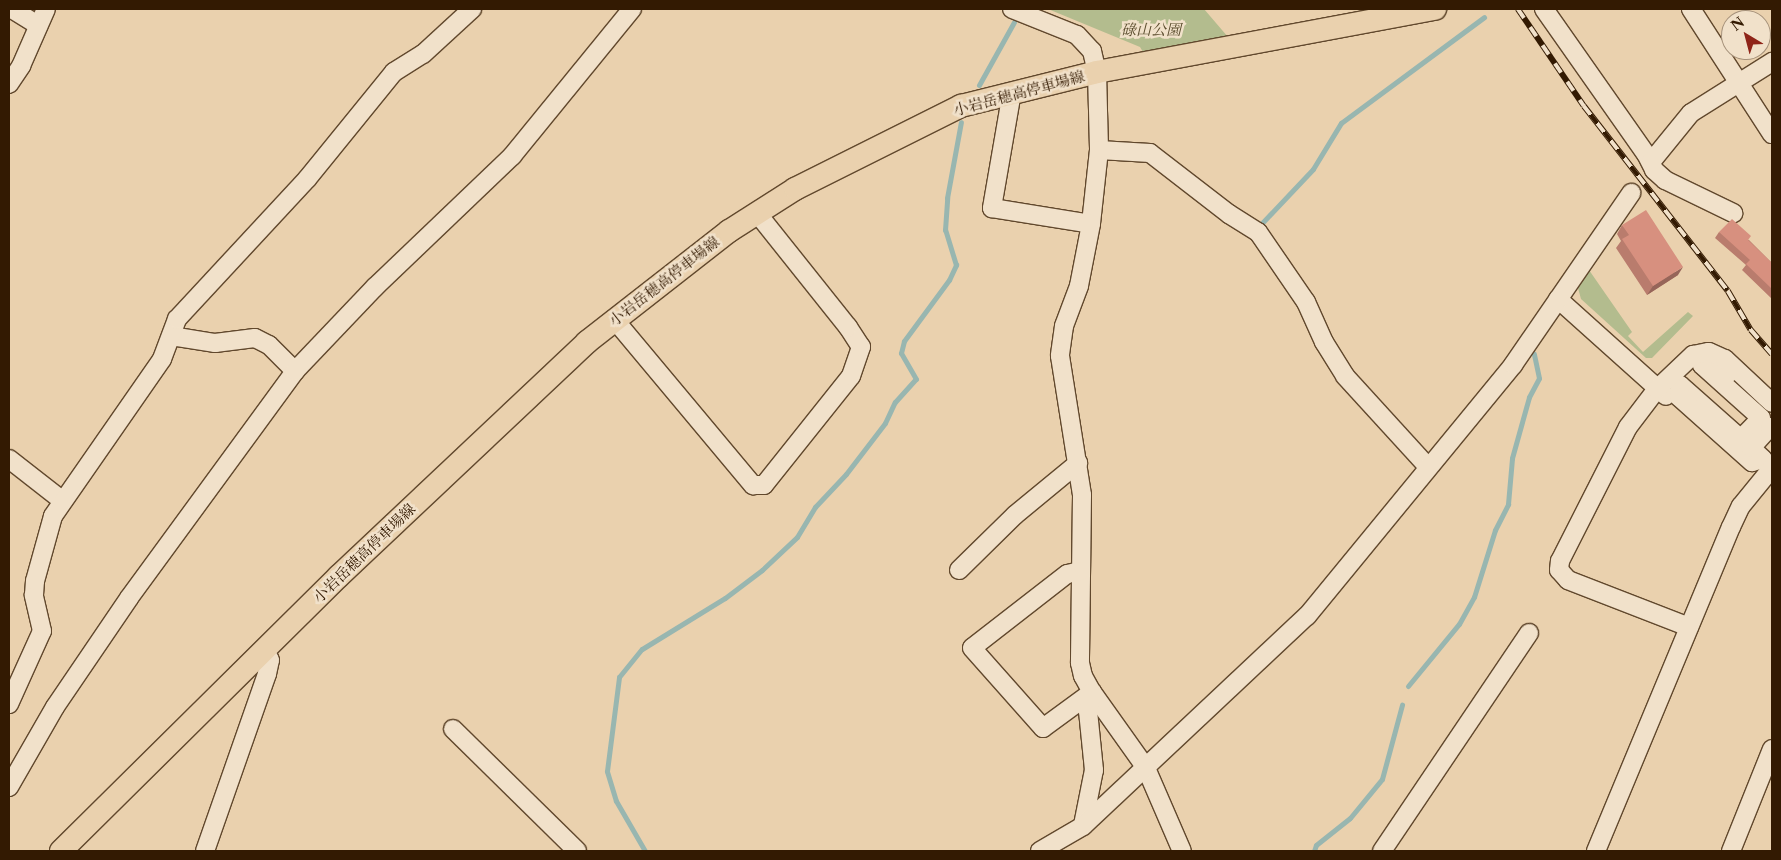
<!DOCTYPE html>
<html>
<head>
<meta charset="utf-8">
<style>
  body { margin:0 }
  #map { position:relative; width:1781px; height:860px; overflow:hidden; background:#ead1ae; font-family:"Libre Caslon Text","Noto Serif JP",serif }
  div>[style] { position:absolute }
  .green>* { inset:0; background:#b3bc8e }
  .stream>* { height:5px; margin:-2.5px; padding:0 2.5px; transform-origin:2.5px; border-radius:2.5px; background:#98b6b0 }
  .roads { filter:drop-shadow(1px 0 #61482d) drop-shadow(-1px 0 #61482d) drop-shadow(0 1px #61482d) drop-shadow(0 -1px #61482d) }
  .minor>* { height:18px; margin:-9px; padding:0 9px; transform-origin:9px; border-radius:9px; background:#f1e1ca }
  .major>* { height:22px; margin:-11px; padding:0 11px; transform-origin:11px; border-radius:11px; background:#ead1ae }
  .rail>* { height:5.5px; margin-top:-2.75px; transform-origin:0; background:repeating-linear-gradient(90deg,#f1e1ca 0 11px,#331a02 0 22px); box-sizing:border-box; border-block:1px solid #331a02 }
  .wall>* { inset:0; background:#b97c6d }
  .shaded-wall>* { inset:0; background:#966559 }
  .building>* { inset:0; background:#d7907f }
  span { translate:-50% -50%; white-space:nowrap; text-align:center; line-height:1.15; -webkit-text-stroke:5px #f1e1ca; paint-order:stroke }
  .park-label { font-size:15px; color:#594b2c; font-style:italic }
  .street-label { font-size:15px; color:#331a02 }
  .frame { position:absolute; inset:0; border:10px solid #331a02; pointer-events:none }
  .north { position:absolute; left:1721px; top:10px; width:50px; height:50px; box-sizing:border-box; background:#f1e1ca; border:1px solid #a5917a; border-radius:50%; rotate:323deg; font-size:14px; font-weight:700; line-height:20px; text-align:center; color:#331a02 }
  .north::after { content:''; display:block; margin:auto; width:18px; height:22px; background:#8f2418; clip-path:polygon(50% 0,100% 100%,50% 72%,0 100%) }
</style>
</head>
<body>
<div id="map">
  <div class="green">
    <div style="clip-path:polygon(1048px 9px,1204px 9px,1228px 37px,1143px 52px,1140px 47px)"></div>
    <div style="clip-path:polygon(1589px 270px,1632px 332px,1628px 336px,1643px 352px,1688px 312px,1693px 316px,1652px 358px,1646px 358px,1581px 299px,1578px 288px)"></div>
  </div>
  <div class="stream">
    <div style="left:979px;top:85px;width:72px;rotate:-60.9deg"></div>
    <div style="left:1262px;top:223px;width:74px;rotate:-46.6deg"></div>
    <div style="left:1313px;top:169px;width:54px;rotate:-58.7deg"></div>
    <div style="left:1341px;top:123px;width:178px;rotate:-36.5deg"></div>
    <div style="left:1408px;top:686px;width:80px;rotate:-50.6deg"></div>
    <div style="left:1459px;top:624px;width:31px;rotate:-61deg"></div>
    <div style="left:1474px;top:597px;width:70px;rotate:-72.6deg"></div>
    <div style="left:1495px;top:530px;width:29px;rotate:-63deg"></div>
    <div style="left:1508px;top:504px;width:46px;rotate:-85deg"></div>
    <div style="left:1512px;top:458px;width:63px;rotate:-74.4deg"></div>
    <div style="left:1529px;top:397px;width:21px;rotate:-62deg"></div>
    <div style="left:1539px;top:378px;width:25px;rotate:-102deg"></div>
    <div style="left:645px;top:851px;width:58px;rotate:-120.1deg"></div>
    <div style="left:616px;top:801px;width:31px;rotate:-107deg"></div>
    <div style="left:607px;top:771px;width:95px;rotate:-82.7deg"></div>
    <div style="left:619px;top:677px;width:36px;rotate:-51deg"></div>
    <div style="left:642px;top:649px;width:97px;rotate:-31.6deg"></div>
    <div style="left:725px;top:598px;width:46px;rotate:-37.1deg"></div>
    <div style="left:762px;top:570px;width:48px;rotate:-43.3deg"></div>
    <div style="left:797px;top:537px;width:35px;rotate:-59deg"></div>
    <div style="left:815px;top:507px;width:45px;rotate:-46.8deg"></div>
    <div style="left:846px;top:474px;width:64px;rotate:-52.6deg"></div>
    <div style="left:885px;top:423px;width:23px;rotate:-65deg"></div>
    <div style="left:895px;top:402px;width:31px;rotate:-48deg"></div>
    <div style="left:916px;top:379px;width:30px;rotate:-120deg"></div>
    <div style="left:901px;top:353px;width:12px;rotate:-76deg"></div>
    <div style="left:904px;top:341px;width:76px;rotate:-53.6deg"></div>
    <div style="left:949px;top:280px;width:17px;rotate:-65deg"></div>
    <div style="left:956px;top:265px;width:37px;rotate:-107deg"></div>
    <div style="left:945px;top:230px;width:32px;rotate:-86deg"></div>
    <div style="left:947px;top:198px;width:77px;rotate:-79.6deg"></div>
    <div style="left:1314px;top:851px;width:6px;rotate:-72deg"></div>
    <div style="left:1316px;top:845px;width:43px;rotate:-38.5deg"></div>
    <div style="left:1350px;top:818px;width:50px;rotate:-50.6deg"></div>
    <div style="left:1382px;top:779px;width:77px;rotate:-74.9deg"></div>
  </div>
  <div class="roads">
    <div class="minor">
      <div style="left:12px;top:9px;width:31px;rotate:32deg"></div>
      <div style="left:1012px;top:9px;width:70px;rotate:21.8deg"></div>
      <div style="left:1077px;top:35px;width:22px;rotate:47deg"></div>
      <div style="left:1092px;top:51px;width:22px;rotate:77deg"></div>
      <div style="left:1097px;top:72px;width:78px;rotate:88.5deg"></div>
      <div style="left:1099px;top:150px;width:74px;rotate:96.2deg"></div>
      <div style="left:1091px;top:224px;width:63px;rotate:101deg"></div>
      <div style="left:1079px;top:286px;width:43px;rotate:110.6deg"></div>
      <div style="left:1064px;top:326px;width:30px;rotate:98deg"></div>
      <div style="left:1060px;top:356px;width:141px;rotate:81deg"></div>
      <div style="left:1082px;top:495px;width:168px;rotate:90.7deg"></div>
      <div style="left:1080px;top:663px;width:13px;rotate:77deg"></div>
      <div style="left:1083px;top:676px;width:18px;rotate:61deg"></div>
      <div style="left:1092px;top:692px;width:93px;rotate:54.6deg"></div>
      <div style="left:1146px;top:768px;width:90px;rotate:66.6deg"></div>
      <div style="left:1544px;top:9px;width:177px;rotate:54.9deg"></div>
      <div style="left:1646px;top:154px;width:18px;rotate:63deg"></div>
      <div style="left:1654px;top:170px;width:15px;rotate:42deg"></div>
      <div style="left:1665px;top:180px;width:76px;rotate:25.9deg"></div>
      <div style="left:1691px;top:9px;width:149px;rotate:57.1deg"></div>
      <div style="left:9px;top:84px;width:22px;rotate:-56deg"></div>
      <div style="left:21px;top:66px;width:62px;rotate:-66.3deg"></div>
      <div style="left:1012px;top:92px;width:118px;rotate:99.8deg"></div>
      <div style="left:992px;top:208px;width:100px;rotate:9.2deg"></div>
      <div style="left:1099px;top:150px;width:51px;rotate:3.4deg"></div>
      <div style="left:1150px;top:153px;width:100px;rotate:37.7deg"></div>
      <div style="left:1229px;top:214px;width:34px;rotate:32deg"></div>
      <div style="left:1258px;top:232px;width:85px;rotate:55.6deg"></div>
      <div style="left:1306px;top:302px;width:44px;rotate:65.8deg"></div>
      <div style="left:1324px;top:342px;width:40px;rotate:58deg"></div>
      <div style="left:1345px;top:376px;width:123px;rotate:47.6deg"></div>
      <div style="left:1651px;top:162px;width:63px;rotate:-50.8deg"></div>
      <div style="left:1691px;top:113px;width:96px;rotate:-32.2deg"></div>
      <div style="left:1558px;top:299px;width:145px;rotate:41.9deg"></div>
      <div style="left:614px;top:319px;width:217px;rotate:50.1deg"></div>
      <div style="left:753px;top:485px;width:11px"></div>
      <div style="left:764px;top:485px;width:139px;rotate:-51.4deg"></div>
      <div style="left:851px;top:376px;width:31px;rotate:-71deg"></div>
      <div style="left:861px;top:347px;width:24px;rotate:-123deg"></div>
      <div style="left:848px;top:327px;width:146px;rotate:-128.6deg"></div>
      <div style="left:171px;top:336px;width:45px;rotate:9deg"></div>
      <div style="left:215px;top:343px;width:40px;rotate:-7.1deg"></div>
      <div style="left:255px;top:338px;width:16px;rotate:27deg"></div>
      <div style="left:269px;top:345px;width:37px;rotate:45deg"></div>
      <div style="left:1728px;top:374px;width:13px;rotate:-138deg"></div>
      <div style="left:1718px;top:365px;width:16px;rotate:180deg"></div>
      <div style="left:1702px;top:365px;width:79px;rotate:41.9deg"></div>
      <div style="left:1761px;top:418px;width:29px;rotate:134deg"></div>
      <div style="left:1741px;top:439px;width:81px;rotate:-138.5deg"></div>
      <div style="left:1680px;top:385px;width:12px;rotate:95deg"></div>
      <div style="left:1679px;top:397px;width:98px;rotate:41.7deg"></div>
      <div style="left:1752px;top:462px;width:11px;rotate:-15deg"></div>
      <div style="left:1763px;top:459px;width:16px;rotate:-137deg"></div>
      <div style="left:1751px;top:448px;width:28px;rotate:-48deg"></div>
      <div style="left:1770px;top:427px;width:3px;rotate:45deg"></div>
      <div style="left:9px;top:459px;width:68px;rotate:37.9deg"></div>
      <div style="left:959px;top:570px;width:78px;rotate:-44.5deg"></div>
      <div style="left:1015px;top:515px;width:82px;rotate:-39.5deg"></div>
      <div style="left:1080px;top:571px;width:13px;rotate:167deg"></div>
      <div style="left:1067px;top:574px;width:120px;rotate:142.1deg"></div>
      <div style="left:972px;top:648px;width:107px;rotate:48.4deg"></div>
      <div style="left:1043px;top:728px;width:61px;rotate:-36.3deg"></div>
      <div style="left:1689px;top:627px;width:130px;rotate:-158.8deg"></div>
      <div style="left:1568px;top:580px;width:13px;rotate:-132deg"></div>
      <div style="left:1559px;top:570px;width:9px;rotate:-84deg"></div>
      <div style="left:1560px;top:561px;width:150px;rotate:-63.1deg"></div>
      <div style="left:1628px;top:427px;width:48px;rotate:-52.7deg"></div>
      <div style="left:1657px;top:389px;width:50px;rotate:-43.4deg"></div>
      <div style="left:1693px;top:355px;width:16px;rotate:-11deg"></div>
      <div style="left:1709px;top:352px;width:17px;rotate:24deg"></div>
      <div style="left:1725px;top:359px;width:64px;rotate:43.1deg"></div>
      <div style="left:9px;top:704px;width:80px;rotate:-65.7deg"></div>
      <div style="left:42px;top:631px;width:37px;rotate:-103deg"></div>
      <div style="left:34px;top:595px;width:14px;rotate:-86deg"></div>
      <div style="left:35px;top:581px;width:67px;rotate:-74.5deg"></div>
      <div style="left:53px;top:516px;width:191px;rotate:-55.2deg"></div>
      <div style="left:162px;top:359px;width:43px;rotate:-69.4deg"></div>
      <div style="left:177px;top:319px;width:191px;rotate:-47.1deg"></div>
      <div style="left:307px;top:179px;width:138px;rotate:-50.9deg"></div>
      <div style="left:394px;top:72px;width:34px;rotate:-32deg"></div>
      <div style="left:423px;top:54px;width:67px;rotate:-42.6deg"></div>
      <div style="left:453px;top:729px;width:174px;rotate:44.5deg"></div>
      <div style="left:9px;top:787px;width:92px;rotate:-60.1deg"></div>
      <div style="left:55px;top:707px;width:132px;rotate:-55.8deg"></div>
      <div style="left:129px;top:598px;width:281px;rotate:-53.8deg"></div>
      <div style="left:295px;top:371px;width:116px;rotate:-46.4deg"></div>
      <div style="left:375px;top:287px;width:190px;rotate:-43.7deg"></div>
      <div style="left:512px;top:156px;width:190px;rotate:-50.8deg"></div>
      <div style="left:1083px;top:825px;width:56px;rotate:-78.7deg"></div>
      <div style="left:1094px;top:770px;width:59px;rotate:-95.8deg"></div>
      <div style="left:1088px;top:711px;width:19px;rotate:-78deg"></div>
      <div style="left:205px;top:851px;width:188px;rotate:-70.7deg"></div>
      <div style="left:267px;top:674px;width:14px;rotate:-78deg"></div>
      <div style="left:270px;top:660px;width:11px;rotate:-117deg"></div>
      <div style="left:1040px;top:851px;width:50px;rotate:-30.2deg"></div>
      <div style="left:1083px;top:826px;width:307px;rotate:-43.2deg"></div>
      <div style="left:1307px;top:616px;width:325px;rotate:-50.6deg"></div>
      <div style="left:1513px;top:365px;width:209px;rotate:-55.5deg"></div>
      <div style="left:1382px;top:851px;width:263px;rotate:-56deg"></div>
      <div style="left:1596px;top:851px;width:351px;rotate:-67.4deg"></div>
      <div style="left:1731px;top:527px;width:23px;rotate:-65deg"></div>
      <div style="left:1741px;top:506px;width:49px;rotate:-50.8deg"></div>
      <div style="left:1731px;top:851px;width:110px;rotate:-68.1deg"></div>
    </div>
    <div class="major">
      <div style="left:61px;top:851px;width:391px;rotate:-44.7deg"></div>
      <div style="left:339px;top:576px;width:341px;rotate:-43.3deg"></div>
      <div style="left:587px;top:342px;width:180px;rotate:-38deg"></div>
      <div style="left:729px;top:231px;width:78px;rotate:-32.5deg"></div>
      <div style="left:795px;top:189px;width:186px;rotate:-26.6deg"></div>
      <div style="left:961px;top:106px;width:140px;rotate:-14deg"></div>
      <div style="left:1097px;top:72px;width:344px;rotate:-10.6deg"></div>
    </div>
  </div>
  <div class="rail">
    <div style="left:1518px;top:9px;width:117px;rotate:55.8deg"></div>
    <div style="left:1584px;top:106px;width:234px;rotate:52.1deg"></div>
    <div style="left:1728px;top:291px;width:45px;rotate:59.5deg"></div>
    <div style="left:1751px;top:330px;width:32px;rotate:49deg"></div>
  </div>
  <div class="wall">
    <div style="clip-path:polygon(1622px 225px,1678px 275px,1647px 295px,1616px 248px,1621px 241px,1617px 234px)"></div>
    <div style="clip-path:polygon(1719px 232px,1749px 240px,1772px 263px,1772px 299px,1742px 270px,1746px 265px,1715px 238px)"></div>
  </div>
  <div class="shaded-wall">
    <div style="clip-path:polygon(1683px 267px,1678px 275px,1647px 295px,1653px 286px)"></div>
  </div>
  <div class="building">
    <div style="clip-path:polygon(1646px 210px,1683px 267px,1653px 286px,1622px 239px,1629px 235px,1622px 225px)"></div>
    <div style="clip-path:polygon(1732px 219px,1751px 236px,1748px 240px,1772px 263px,1772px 289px,1746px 264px,1750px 260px,1719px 232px)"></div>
  </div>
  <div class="park-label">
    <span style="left:1151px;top:30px">碌山公園</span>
  </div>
  <div class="street-label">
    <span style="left:1019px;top:93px;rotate:-15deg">小岩岳穂高停車場線</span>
    <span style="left:664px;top:281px;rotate:-38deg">小岩岳穂高停車場線</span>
    <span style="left:364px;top:553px;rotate:-44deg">小岩岳穂高停車場線</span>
  </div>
  <div class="frame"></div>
  <div class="north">N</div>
</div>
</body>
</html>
